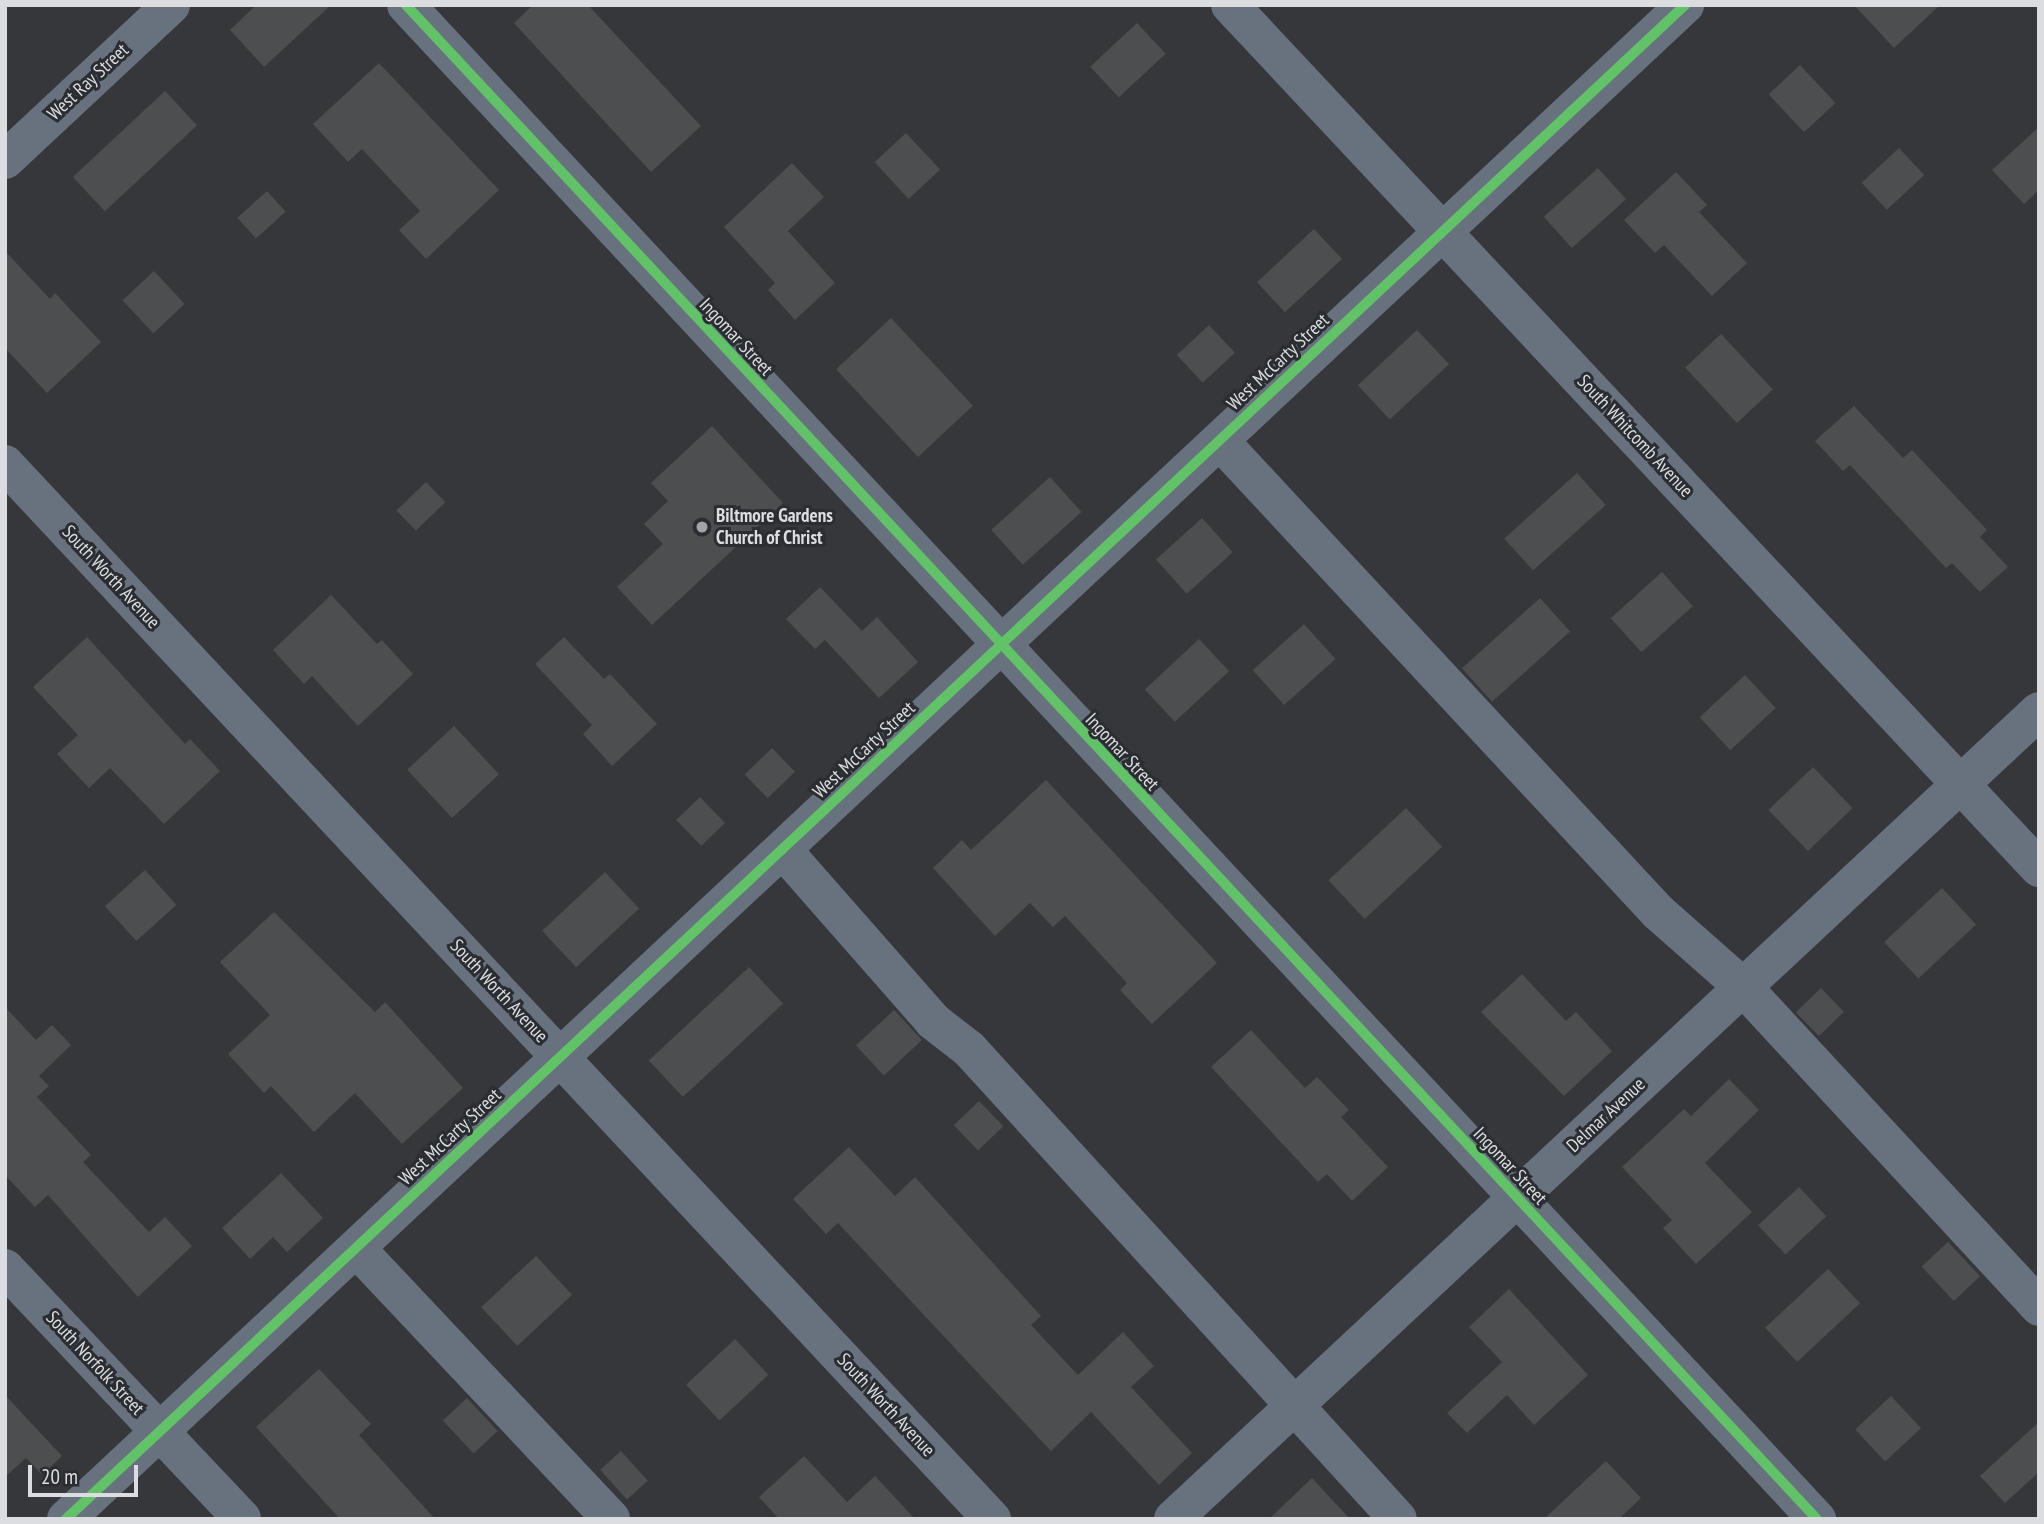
<!DOCTYPE html>
<html>
<head>
<meta charset="utf-8">
<style>
  body { margin:0 }
  #map { position:relative; width:2044px; height:1524px; overflow:hidden; background:#35373a; font-family:"PT Sans Narrow",sans-serif }
  div>[style] { position:absolute }
  .building>* { inset:0; background:#4c4e50; transform-origin:0 0 }
  .minor>* { height:38px; margin:-19px; padding:0 19px; transform-origin:19px; border-radius:19px; background:#67727e }
  .cycleway>* { height:10px; margin:-5px; padding:0 5px; transform-origin:5px; border-radius:5px; background:#61c268 }
  .dots>* { width:19px; height:19px; translate:-50% -50%; box-sizing:border-box; border:4px solid #2a2d31; border-radius:50% }
  span { translate:-50% -50%; white-space:nowrap; text-align:center; line-height:1.15; -webkit-text-stroke:6px #2a2d31; paint-order:stroke }
  .street-label { font-size:19px; color:#dbdde0 }
  .poi-label { font-size:19px; color:#dbdde0; font-weight:700 }
  .left { translate:0 -50%; text-align:left }
  .frame { position:absolute; inset:0; border:7px solid #dbdde0; pointer-events:none }
  .scale { position:absolute; left:28px; top:1465px; width:110px; height:32px; box-sizing:border-box; border:4px solid #dbdde0; border-top:0; padding-left:9px; font-size:21px; line-height:24px; white-space:nowrap; color:#dbdde0; -webkit-text-stroke:5px #2a2d31; paint-order:stroke }
</style>
</head>
<body>
<div id="map">
  <div class="building">
    <div style="clip-path:polygon(256px 5px,331px 5px,264px 67px,230px 30px)"></div>
    <div style="clip-path:polygon(533px 5px,588px 5px,701px 126px,651px 172px,514px 23px)"></div>
    <div style="clip-path:polygon(1854px 5px,1940px 5px,1894px 48px)"></div>
    <div style="left:1137px;top:23px;width:42px;height:64px;rotate:47deg"></div>
    <div style="clip-path:polygon(379px 63px,499px 190px,426px 259px,399px 230px,420px 211px,362px 149px,348px 162px,313px 124px)"></div>
    <div style="left:1800px;top:65px;width:52px;height:43px;rotate:47deg"></div>
    <div style="left:165px;top:91px;width:47px;height:126px;rotate:47deg"></div>
    <div style="clip-path:polygon(2039px 127px,2039px 190px,2024px 204px,1992px 170px)"></div>
    <div style="left:906px;top:133px;width:50px;height:43px;rotate:47deg"></div>
    <div style="left:1899px;top:148px;width:37px;height:51px;rotate:47deg"></div>
    <div style="clip-path:polygon(792px 163px,824px 197px,788px 231px,835px 283px,795px 320px,768px 290px,775px 283px,724px 227px)"></div>
    <div style="left:1598px;top:168px;width:42px;height:73px;rotate:48deg"></div>
    <div style="clip-path:polygon(1676px 172px,1707px 205px,1699px 212px,1747px 263px,1712px 296px,1664px 245px,1655px 253px,1624px 220px)"></div>
    <div style="left:267px;top:191px;width:28px;height:40px;rotate:48deg"></div>
    <div style="left:1314px;top:229px;width:41px;height:78px;rotate:47deg"></div>
    <div style="clip-path:polygon(5px 251px,50px 299px,55px 293px,101px 342px,47px 393px,5px 348px)"></div>
    <div style="left:154px;top:271px;width:45px;height:43px;rotate:47deg"></div>
    <div style="left:891px;top:318px;width:120px;height:75px;rotate:47deg"></div>
    <div style="left:1209px;top:325px;width:38px;height:44px;rotate:47deg"></div>
    <div style="left:1417px;top:330px;width:47px;height:81px;rotate:47deg"></div>
    <div style="left:1721px;top:334px;width:76px;height:49px;rotate:47deg"></div>
    <div style="clip-path:polygon(1854px 406px,1903px 458px,1912px 450px,1987px 530px,1980px 537px,2008px 567px,1980px 592px,1952px 563px,1946px 568px,1850px 465px,1843px 471px,1815px 441px)"></div>
    <div style="clip-path:polygon(712px 426px,783px 503px,652px 625px,617px 587px,663px 544px,644px 524px,668px 501px,651px 483px)"></div>
    <div style="left:1577px;top:473px;width:43px;height:98px;rotate:48deg"></div>
    <div style="left:1050px;top:477px;width:47px;height:79px;rotate:48deg"></div>
    <div style="left:426px;top:482px;width:28px;height:41px;rotate:46deg"></div>
    <div style="left:1202px;top:518px;width:46px;height:62px;rotate:48deg"></div>
    <div style="left:1662px;top:572px;width:46px;height:69px;rotate:48deg"></div>
    <div style="clip-path:polygon(820px 587px,862px 631px,877px 617px,918px 662px,879px 698px,825px 640px,815px 649px,786px 619px)"></div>
    <div style="clip-path:polygon(331px 595px,377px 644px,382px 640px,413px 674px,358px 726px,312px 676px,304px 684px,273px 650px)"></div>
    <div style="left:1540px;top:598px;width:45px;height:105px;rotate:48deg"></div>
    <div style="left:1304px;top:624px;width:47px;height:69px;rotate:48deg"></div>
    <div style="clip-path:polygon(87px 637px,185px 744px,190px 739px,220px 771px,164px 824px,110px 768px,89px 788px,57px 754px,78px 735px,33px 687px)"></div>
    <div style="clip-path:polygon(564px 637px,604px 679px,610px 674px,657px 724px,612px 766px,583px 734px,592px 725px,535px 664px)"></div>
    <div style="left:1199px;top:639px;width:44px;height:74px;rotate:47deg"></div>
    <div style="left:1745px;top:675px;width:45px;height:62px;rotate:47deg"></div>
    <div style="left:454px;top:726px;width:66px;height:64px;rotate:47deg"></div>
    <div style="left:772px;top:748px;width:33px;height:38px;rotate:46deg"></div>
    <div style="left:1813px;top:767px;width:57px;height:62px;rotate:46deg"></div>
    <div style="clip-path:polygon(1046px 780px,1217px 963px,1152px 1024px,1120px 990px,1127px 983px,1065px 916px,1053px 927px,1030px 903px,995px 936px,933px 868px,962px 840px,971px 850px)"></div>
    <div style="left:700px;top:797px;width:36px;height:33px;rotate:46deg"></div>
    <div style="left:1406px;top:808px;width:53px;height:106px;rotate:47deg"></div>
    <div style="left:145px;top:870px;width:47px;height:54px;rotate:48deg"></div>
    <div style="left:605px;top:872px;width:50px;height:86px;rotate:47deg"></div>
    <div style="left:1942px;top:888px;width:50px;height:79px;rotate:47deg"></div>
    <div style="clip-path:polygon(274px 912px,375px 1012px,385px 1002px,463px 1088px,402px 1144px,355px 1093px,314px 1132px,271px 1086px,264px 1093px,228px 1054px,270px 1015px,220px 962px)"></div>
    <div style="left:749px;top:967px;width:50px;height:137px;rotate:47deg"></div>
    <div style="clip-path:polygon(1522px 974px,1566px 1021px,1576px 1012px,1612px 1051px,1564px 1096px,1481px 1012px)"></div>
    <div style="left:1821px;top:988px;width:33px;height:35px;rotate:46deg"></div>
    <div style="clip-path:polygon(5px 1007px,36px 1040px,52px 1025px,71px 1045px,39px 1076px,49px 1086px,37px 1097px,91px 1155px,83px 1162px,149px 1232px,165px 1217px,192px 1246px,138px 1297px,48px 1195px,35px 1207px,5px 1175px)"></div>
    <div style="left:894px;top:1010px;width:41px;height:52px;rotate:47deg"></div>
    <div style="clip-path:polygon(1251px 1030px,1305px 1088px,1317px 1077px,1349px 1110px,1341px 1117px,1388px 1167px,1352px 1201px,1327px 1174px,1318px 1182px,1211px 1067px)"></div>
    <div style="clip-path:polygon(1729px 1079px,1759px 1110px,1705px 1163px,1752px 1212px,1696px 1264px,1663px 1228px,1672px 1220px,1622px 1167px,1684px 1109px,1691px 1116px)"></div>
    <div style="left:979px;top:1101px;width:35px;height:35px;rotate:46deg"></div>
    <div style="clip-path:polygon(849px 1147px,895px 1196px,915px 1177px,1041px 1316px,1031px 1325px,1078px 1375px,1123px 1332px,1154px 1366px,1131px 1387px,1192px 1453px,1159px 1485px,1091px 1412px,1051px 1451px,838px 1223px,826px 1234px,793px 1199px)"></div>
    <div style="clip-path:polygon(281px 1173px,323px 1218px,287px 1252px,273px 1237px,250px 1259px,222px 1228px)"></div>
    <div style="left:1799px;top:1187px;width:40px;height:56px;rotate:47deg"></div>
    <div style="left:1948px;top:1242px;width:47px;height:36px;rotate:47deg"></div>
    <div style="left:536px;top:1256px;width:53px;height:75px;rotate:47deg"></div>
    <div style="left:1828px;top:1269px;width:47px;height:86px;rotate:47deg"></div>
    <div style="clip-path:polygon(1509px 1289px,1588px 1375px,1534px 1425px,1507px 1395px,1467px 1433px,1447px 1413px,1502px 1362px,1469px 1327px)"></div>
    <div style="left:735px;top:1339px;width:49px;height:67px;rotate:47deg"></div>
    <div style="clip-path:polygon(319px 1369px,371px 1424px,359px 1435px,435px 1519px,340px 1519px,256px 1427px)"></div>
    <div style="clip-path:polygon(5px 1395px,62px 1456px,42px 1475px,26px 1458px,5px 1477px)"></div>
    <div style="left:1891px;top:1396px;width:44px;height:49px;rotate:47deg"></div>
    <div style="left:467px;top:1398px;width:45px;height:33px;rotate:47deg"></div>
    <div style="clip-path:polygon(2039px 1422px,2039px 1472px,2005px 1503px,1980px 1476px)"></div>
    <div style="left:621px;top:1451px;width:40px;height:28px;rotate:48deg"></div>
    <div style="clip-path:polygon(804px 1456px,847px 1502px,875px 1476px,915px 1519px,779px 1519px,759px 1497px)"></div>
    <div style="clip-path:polygon(1606px 1461px,1641px 1498px,1619px 1519px,1544px 1519px)"></div>
    <div style="clip-path:polygon(1312px 1478px,1350px 1519px,1269px 1519px)"></div>
  </div>
  <div class="minor">
    <div style="left:406px;top:5px;width:2070px;rotate:47.02deg"></div>
    <div style="left:1230px;top:5px;width:1183px;rotate:46.85deg"></div>
    <div style="left:5px;top:160px;width:227px;rotate:-43deg"></div>
    <div style="left:1220px;top:441px;width:643px;rotate:47.08deg"></div>
    <div style="left:1658px;top:912px;width:113px;rotate:41.4deg"></div>
    <div style="left:1743px;top:987px;width:436px;rotate:47.2deg"></div>
    <div style="left:5px;top:464px;width:1445px;rotate:46.91deg"></div>
    <div style="left:783px;top:850px;width:227px;rotate:48.7deg"></div>
    <div style="left:933px;top:1021px;width:46px;rotate:37.9deg"></div>
    <div style="left:969px;top:1049px;width:636px;rotate:47.61deg"></div>
    <div style="left:356px;top:1248px;width:372px;rotate:46.7deg"></div>
    <div style="left:5px;top:1268px;width:345px;rotate:46.6deg"></div>
    <div style="left:66px;top:1519px;width:2217px;rotate:-43.08deg"></div>
    <div style="left:1173px;top:1519px;width:1184px;rotate:-43.02deg"></div>
  </div>
  <div class="cycleway">
    <div style="left:406px;top:5px;width:2070px;rotate:47.02deg"></div>
    <div style="left:66px;top:1519px;width:2217px;rotate:-43.08deg"></div>
  </div>
  <div class="dots">
    <div style="left:702px;top:527px;background:#a1a3a6"></div>
  </div>
  <div class="street-label">
    <span style="left:88px;top:82px;rotate:-43deg">West Ray Street</span>
    <span style="left:736px;top:337px;rotate:47deg">Ingomar Street</span>
    <span style="left:1278px;top:362px;rotate:-43deg">West McCarty Street</span>
    <span style="left:1635px;top:436px;rotate:47deg">South Whitcomb Avenue</span>
    <span style="left:111px;top:577px;rotate:47deg">South Worth Avenue</span>
    <span style="left:864px;top:750px;rotate:-43deg">West McCarty Street</span>
    <span style="left:1122px;top:752px;rotate:47deg">Ingomar Street</span>
    <span style="left:499px;top:991px;rotate:47deg">South Worth Avenue</span>
    <span style="left:1606px;top:1115px;rotate:-43deg">Delmar Avenue</span>
    <span style="left:450px;top:1137px;rotate:-43deg">West McCarty Street</span>
    <span style="left:1510px;top:1166px;rotate:47deg">Ingomar Street</span>
    <span style="left:95px;top:1363px;rotate:47deg">South Norfolk Street</span>
    <span style="left:886px;top:1405px;rotate:47deg">South Worth Avenue</span>
  </div>
  <div class="poi-label">
    <span class="left" style="left:716px;top:527px">Biltmore Gardens<br>Church of Christ</span>
  </div>
  <div class="frame"></div>
  <div class="scale">20 m</div>
</div>
</body>
</html>
